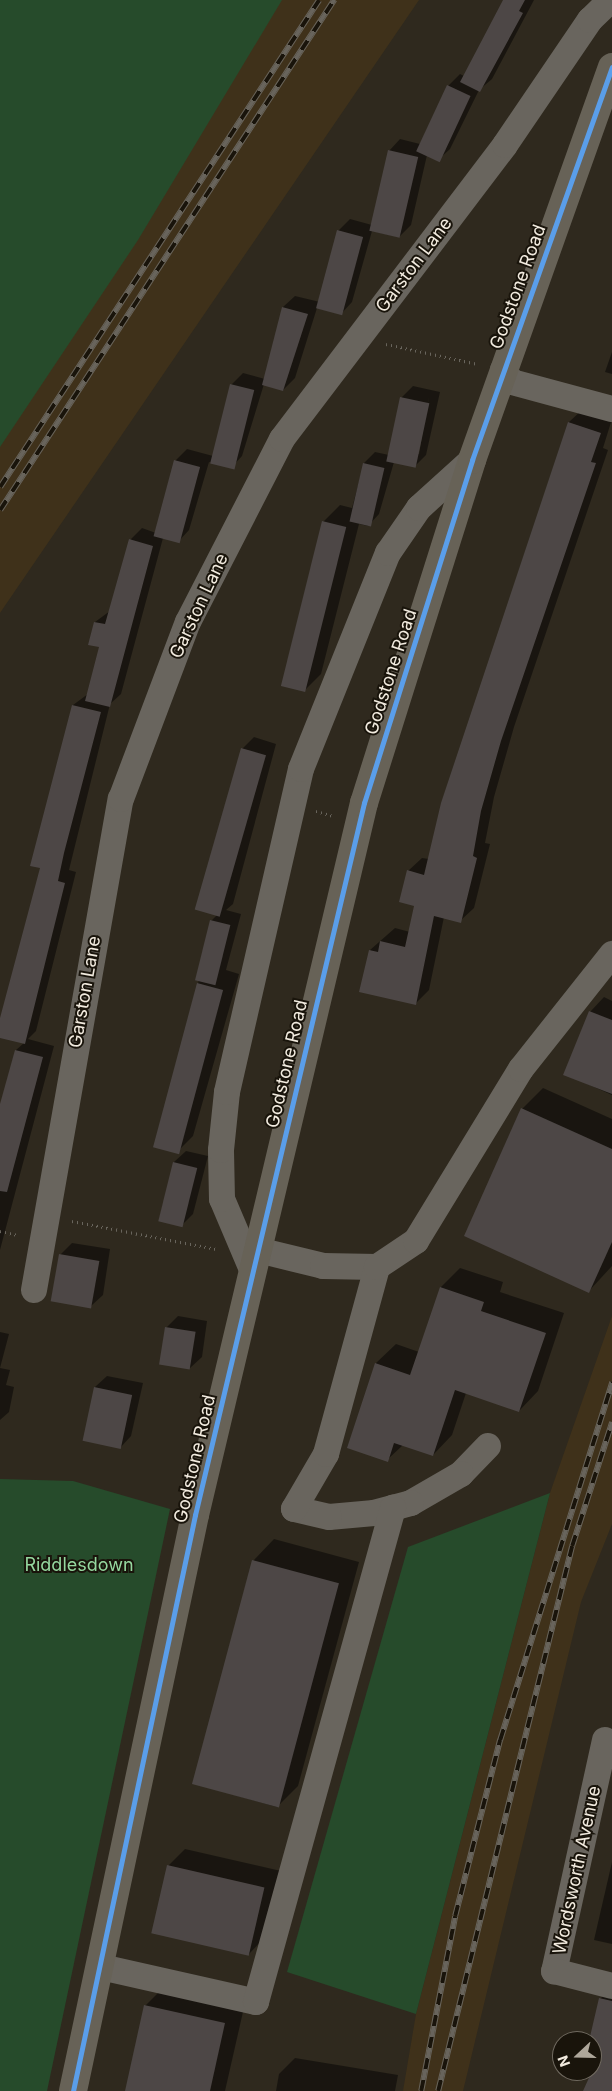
<!DOCTYPE html>
<html>
<head>
<meta charset="utf-8">
<style>
  body { margin:0 }
  #map { position:relative; width:612px; height:2091px; overflow:hidden; background:#2f291e; font-family:Inter,sans-serif }
  div>[style] { position:absolute }
  .built>* { inset:0; background:#3f311a }
  .green>* { inset:0; background:#264b2b }
  .shadow>* { inset:0; background:#0007 }
  .building>* { inset:0; background:#4d4746; transform-origin:0 0 }
  .path>* { height:3px; margin-top:-1.5px; transform-origin:0; background:repeating-linear-gradient(90deg,#69655d 0 1px,transparent 0 5px) }
  .minor>* { height:26px; margin:-13px; padding:0 13px; transform-origin:13px; border-radius:13px; background:#69655e }
  .highway>* { height:28px; margin:-14px; padding:0 14px; transform-origin:14px; border-radius:14px; background:#676257 }
  .rail>* { height:5.5px; margin-top:-2.75px; transform-origin:0; background:repeating-linear-gradient(90deg,#19140b 0 11px,#68645c 0 22px); box-sizing:border-box; border-block:1px solid #68645c }
  .cycleway>* { height:5px; margin:-2.5px; padding:0 2.5px; transform-origin:2.5px; border-radius:2.5px; background:#5a9eea }
  span { translate:-50% -50%; white-space:nowrap; text-align:center; line-height:1.15; -webkit-text-stroke:4px #19140b; paint-order:stroke }
  .street-label { font-size:18px; color:#f2ebdf }
  .park-label { font-size:18px; color:#95d89f }
  .north { position:absolute; left:552px; top:2031px; width:50px; height:50px; box-sizing:border-box; background:#19140b; border:1px solid #706a60; border-radius:50%; rotate:249deg; font-size:14px; font-weight:700; line-height:20px; text-align:center; color:#f2ebdf }
  .north::after { content:''; display:block; margin:auto; width:18px; height:22px; background:#aea79b; clip-path:polygon(50% 0,100% 100%,50% 72%,0 100%) }
</style>
</head>
<body>
<div id="map">
  <div class="built">
    <div style="clip-path:polygon(279px 0,419px 0,0 613px,0 440px)"></div>
    <div style="clip-path:polygon(612px 1316px,612px 1524px,581px 1602px,463px 2091px,403px 2091px,416px 2014px,550px 1493px)"></div>
  </div>
  <div class="green">
    <div style="clip-path:polygon(0 0,282px 0,138px 240px,0 447px)"></div>
    <div style="clip-path:polygon(0 1479px,73px 1481px,170px 1509px,47px 2091px,0 2091px)"></div>
    <div style="clip-path:polygon(550px 1493px,416px 2014px,287px 1972px,408px 1547px)"></div>
  </div>
  <div class="shadow">
    <div style="clip-path:polygon(506px 0,534px 0,492px 79px,479px 90px,450px 149px,438px 160px,427px 155px,411px 225px,399px 237px,372px 231px,352px 302px,341px 314px,317px 308px,295px 378px,283px 390px,264px 384px,242px 456px,231px 468px,209px 462px,189px 530px,178px 542px,163px 538px,121px 694px,110px 704px,69px 870px,76px 872px,36px 1031px,28px 1039px,54px 1046px,0 1250px,0 1110px,16px 1050px,24px 1043px,0 1036px,0 1023px,41px 867px,32px 865px,73px 705px,88px 694px,101px 646px,90px 644px,95px 622px,110px 611px,130px 540px,142px 528px,156px 533px,175px 461px,187px 449px,213px 456px,231px 385px,243px 373px,265px 379px,283px 307px,295px 296px,320px 302px,338px 231px,350px 219px,372px 225px,389px 151px,400px 139px,420px 144px,448px 86px,460px 74px,464px 76px)"></div>
    <div style="clip-path:polygon(612px 352px,612px 374px,605px 372px)"></div>
    <div style="clip-path:polygon(evenodd,413px 386px,440px 392px,426px 455px,415px 466px,394px 462px,379px 514px,368px 526px,359px 524px,321px 674px,305px 690px,323px 522px,340px 505px,352px 508px,364px 463px,375px 452px,389px 455px,402px 397px,413px 386px,429px 397px,419px 454px,417px 454px,429px 397px)"></div>
    <div style="clip-path:polygon(583px 409px,612px 419px,603px 448px,608px 450px,514px 727px,494px 797px,485px 843px,490px 844px,474px 908px,460px 921px,444px 917px,429px 990px,416px 1003px,370px 950px,395px 928px,410px 932px,415px 905px,408px 871px,422px 858px,429px 859px,569px 422px)"></div>
    <div style="clip-path:polygon(254px 737px,276px 744px,233px 904px,226px 910px,241px 914px,226px 970px,239px 974px,193px 1136px,176px 1153px,198px 984px,211px 921px,218px 914px,242px 749px)"></div>
    <div style="clip-path:polygon(604px 997px,612px 1001px,612px 1095px,565px 1074px,590px 1012px)"></div>
    <div style="clip-path:polygon(543px 1088px,612px 1119px,612px 1266px,589px 1291px,522px 1109px)"></div>
    <div style="clip-path:polygon(186px 1151px,208px 1156px,193px 1214px,181px 1226px,159px 1220px,174px 1162px)"></div>
    <div style="clip-path:polygon(72px 1243px,110px 1249px,103px 1295px,91px 1306px,60px 1255px)"></div>
    <div style="clip-path:polygon(460px 1268px,503px 1282px,500px 1292px,564px 1313px,538px 1391px,519px 1411px,466px 1393px,452px 1435px,433px 1455px,403px 1445px,387px 1460px,376px 1363px,396px 1344px,419px 1352px,441px 1287px)"></div>
    <div style="clip-path:polygon(178px 1316px,207px 1321px,202px 1357px,190px 1368px,166px 1328px)"></div>
    <div style="clip-path:polygon(0 1332px,9px 1334px,0 1368px,10px 1370px,6px 1385px,14px 1387px,9px 1412px,0 1420px)"></div>
    <div style="clip-path:polygon(107px 1376px,143px 1383px,131px 1436px,120px 1448px,95px 1387px)"></div>
    <div style="clip-path:polygon(274px 1539px,359px 1562px,298px 1786px,277px 1807px,193px 1783px,254px 1560px)"></div>
    <div style="clip-path:polygon(185px 1849px,281px 1871px,265px 1937px,249px 1954px,153px 1932px,169px 1865px)"></div>
    <div style="clip-path:polygon(612px 1862px,612px 1944px,594px 1940px)"></div>
    <div style="clip-path:polygon(166px 1985px,245px 2003px,225px 2091px,126px 2091px,145px 2006px)"></div>
    <div style="clip-path:polygon(612px 1987px,612px 2091px,584px 2091px,592px 2071px,600px 1999px)"></div>
    <div style="clip-path:polygon(295px 2058px,398px 2075px,395px 2091px,276px 2091px,279px 2074px)"></div>
  </div>
  <div class="building">
    <div style="clip-path:polygon(503px 0,525px 0,519px 11px,523px 13px,480px 92px,460px 82px)"></div>
    <div style="left:447px;top:85px;width:26px;height:73px;rotate:25deg"></div>
    <div style="left:388px;top:150px;width:31px;height:83px;rotate:13deg"></div>
    <div style="left:337px;top:230px;width:27px;height:81px;rotate:15deg"></div>
    <div style="clip-path:polygon(282px 307px,308px 314px,283px 391px,262px 385px)"></div>
    <div style="left:230px;top:384px;width:25px;height:82px;rotate:14deg"></div>
    <div style="left:400px;top:397px;width:30px;height:66px;rotate:12deg"></div>
    <div style="clip-path:polygon(568px 422px,601px 433px,591px 462px,596px 463px,501px 741px,481px 811px,473px 856px,477px 858px,461px 923px,434px 916px,416px 1005px,359px 992px,369px 950px,378px 952px,380px 941px,405px 947px,414px 906px,399px 902px,407px 870px,424px 875px,441px 803px)"></div>
    <div style="left:174px;top:460px;width:27px;height:79px;rotate:15deg"></div>
    <div style="left:363px;top:463px;width:22px;height:60px;rotate:13deg"></div>
    <div style="left:322px;top:521px;width:25px;height:170px;rotate:14deg"></div>
    <div style="clip-path:polygon(129px 539px,153px 546px,110px 707px,85px 701px,99px 647px,88px 645px,94px 622px,105px 624px)"></div>
    <div style="clip-path:polygon(72px 705px,101px 712px,64px 853px,58px 881px,65px 883px,25px 1044px,0 1038px,0 1018px,40px 868px,30px 866px)"></div>
    <div style="left:241px;top:748px;width:26px;height:168px;rotate:16deg"></div>
    <div style="left:210px;top:920px;width:21px;height:62px;rotate:14deg"></div>
    <div style="left:197px;top:983px;width:27px;height:170px;rotate:15deg"></div>
    <div style="clip-path:polygon(589px 1011px,612px 1020px,612px 1094px,563px 1075px)"></div>
    <div style="clip-path:polygon(15px 1050px,43px 1057px,7px 1192px,0 1191px,0 1104px)"></div>
    <div style="clip-path:polygon(521px 1108px,612px 1149px,612px 1242px,589px 1293px,464px 1236px)"></div>
    <div style="left:173px;top:1162px;width:25px;height:61px;rotate:14deg"></div>
    <div style="left:59px;top:1254px;width:41px;height:48px;rotate:10deg"></div>
    <div style="clip-path:polygon(440px 1287px,484px 1302px,481px 1311px,546px 1333px,519px 1412px,455px 1390px,433px 1456px,394px 1443px,388px 1462px,347px 1448px,375px 1363px,410px 1375px)"></div>
    <div style="left:165px;top:1327px;width:31px;height:38px;rotate:9deg"></div>
    <div style="left:94px;top:1387px;width:39px;height:55px;rotate:12deg"></div>
    <div style="left:252px;top:1560px;width:90px;height:232px;rotate:15deg"></div>
    <div style="left:167px;top:1865px;width:100px;height:70px;rotate:13deg"></div>
    <div style="clip-path:polygon(599px 1998px,612px 2001px,612px 2091px,583px 2091px,592px 2071px,589px 2041px)"></div>
    <div style="clip-path:polygon(144px 2005px,225px 2023px,210px 2091px,125px 2091px)"></div>
  </div>
  <div class="path">
    <div style="left:386px;top:344px;width:94px;rotate:12.3deg"></div>
    <div style="left:316px;top:811px;width:19px;rotate:16deg"></div>
    <div style="left:72px;top:1221px;width:147px;rotate:11deg"></div>
    <div style="left:0;top:1231px;width:18px;rotate:13deg"></div>
  </div>
  <div class="minor">
    <div style="left:503px;top:370px;width:15px;rotate:53deg"></div>
    <div style="left:512px;top:382px;width:104px;rotate:15.1deg"></div>
    <div style="left:258px;top:1250px;width:67px;rotate:13.8deg"></div>
    <div style="left:323px;top:1266px;width:54px;rotate:1.1deg"></div>
    <div style="left:253px;top:1272px;width:79px;rotate:-113deg"></div>
    <div style="left:222px;top:1199px;width:49px;rotate:-91.2deg"></div>
    <div style="left:221px;top:1150px;width:58px;rotate:-84.1deg"></div>
    <div style="left:227px;top:1092px;width:331px;rotate:-77.1deg"></div>
    <div style="left:301px;top:769px;width:233px;rotate:-68.1deg"></div>
    <div style="left:388px;top:553px;width:55px;rotate:-55.4deg"></div>
    <div style="left:419px;top:508px;width:72px;rotate:-42.2deg"></div>
    <div style="left:34px;top:1290px;width:499px;rotate:-80deg"></div>
    <div style="left:121px;top:799px;width:189px;rotate:-69.3deg"></div>
    <div style="left:188px;top:622px;width:206px;rotate:-62.8deg"></div>
    <div style="left:282px;top:439px;width:369px;rotate:-52.8deg"></div>
    <div style="left:505px;top:145px;width:151px;rotate:-55.8deg"></div>
    <div style="left:590px;top:20px;width:29px;rotate:-44deg"></div>
    <div style="left:488px;top:1446px;width:39px;rotate:134deg"></div>
    <div style="left:461px;top:1474px;width:58px;rotate:149.9deg"></div>
    <div style="left:411px;top:1503px;width:38px;rotate:165deg"></div>
    <div style="left:374px;top:1513px;width:45px;rotate:174.9deg"></div>
    <div style="left:329px;top:1517px;width:36px;rotate:-167deg"></div>
    <div style="left:294px;top:1509px;width:64px;rotate:-59.8deg"></div>
    <div style="left:326px;top:1454px;width:194px;rotate:-74.7deg"></div>
    <div style="left:377px;top:1267px;width:47px;rotate:-33.7deg"></div>
    <div style="left:416px;top:1241px;width:202px;rotate:-58.6deg"></div>
    <div style="left:521px;top:1069px;width:147px;rotate:-51.6deg"></div>
    <div style="left:605px;top:1740px;width:237px;rotate:102.4deg"></div>
    <div style="left:554px;top:1971px;width:60px;rotate:14.5deg"></div>
    <div style="left:101px;top:1967px;width:159px;rotate:12.7deg"></div>
    <div style="left:256px;top:2002px;width:513px;rotate:-74.5deg"></div>
  </div>
  <div class="highway">
    <div style="left:73px;top:2091px;width:589px;rotate:-78.04deg"></div>
    <div style="left:195px;top:1515px;width:732px;rotate:-76.65deg"></div>
    <div style="left:364px;top:803px;width:360px;rotate:-72.5deg"></div>
    <div style="left:472px;top:460px;width:417px;rotate:-70.4deg"></div>
  </div>
  <div class="rail">
    <div style="left:0;top:487px;width:582px;rotate:-56.77deg"></div>
    <div style="left:0;top:510px;width:610px;rotate:-56.78deg"></div>
    <div style="left:421px;top:2091px;width:178px;rotate:-79deg"></div>
    <div style="left:455px;top:1916px;width:182px;rotate:-75.7deg"></div>
    <div style="left:500px;top:1740px;width:375px;rotate:-72.6deg"></div>
    <div style="left:438px;top:2091px;width:561px;rotate:-76.19deg"></div>
    <div style="left:572px;top:1546px;width:130px;rotate:-72.1deg"></div>
  </div>
  <div class="cycleway">
    <div style="left:73px;top:2091px;width:589px;rotate:-78.04deg"></div>
    <div style="left:195px;top:1515px;width:732px;rotate:-76.65deg"></div>
    <div style="left:364px;top:803px;width:360px;rotate:-72.5deg"></div>
    <div style="left:472px;top:460px;width:417px;rotate:-70.4deg"></div>
  </div>
  <div class="street-label">
    <span style="left:414px;top:265px;rotate:-53deg">Garston Lane</span>
    <span style="left:518px;top:287px;rotate:-70deg">Godstone Road</span>
    <span style="left:199px;top:606px;rotate:-65deg">Garston Lane</span>
    <span style="left:391px;top:672px;rotate:-72deg">Godstone Road</span>
    <span style="left:85px;top:992px;rotate:-80deg">Garston Lane</span>
    <span style="left:287px;top:1064px;rotate:-77deg">Godstone Road</span>
    <span style="left:195px;top:1459px;rotate:-77deg">Godstone Road</span>
    <span style="left:577px;top:1870px;rotate:-78deg">Wordsworth Avenue</span>
  </div>
  <div class="park-label">
    <span style="left:79px;top:1565px">Riddlesdown</span>
  </div>
  <div class="north">N</div>
</div>
</body>
</html>
